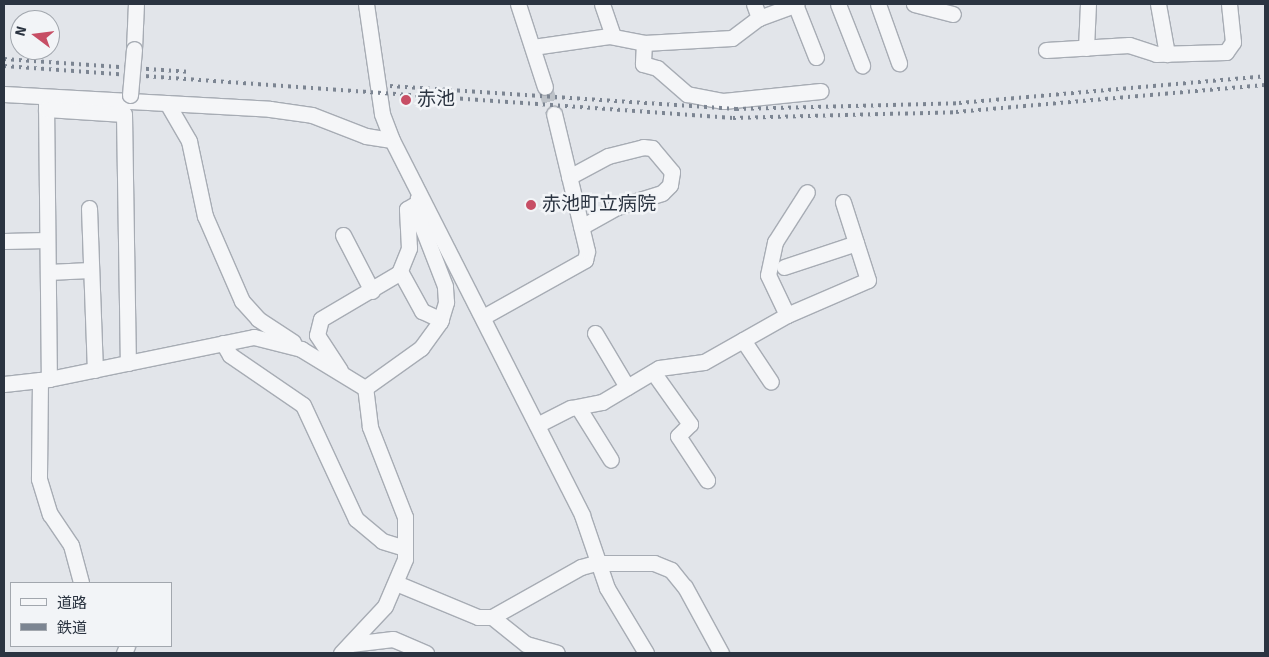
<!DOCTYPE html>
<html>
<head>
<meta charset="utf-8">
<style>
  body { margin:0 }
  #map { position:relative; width:1269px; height:657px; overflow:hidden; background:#e2e5ea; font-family:Signika,"Noto Sans JP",sans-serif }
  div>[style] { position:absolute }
  .minor-tunnel>* { height:15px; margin-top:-7.5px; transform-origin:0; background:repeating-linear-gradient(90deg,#bdc2c8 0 15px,transparent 0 23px) }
  .roads { filter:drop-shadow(1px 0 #a7acb4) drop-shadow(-1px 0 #a7acb4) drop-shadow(0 1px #a7acb4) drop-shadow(0 -1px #a7acb4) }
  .minor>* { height:15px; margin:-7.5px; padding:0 7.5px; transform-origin:7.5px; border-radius:7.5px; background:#f5f6f8 }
  .rail>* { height:4px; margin-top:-2px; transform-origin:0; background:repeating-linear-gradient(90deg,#7c8592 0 2.5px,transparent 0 7.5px) }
  .bridges { filter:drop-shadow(1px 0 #a7acb4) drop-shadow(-1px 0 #a7acb4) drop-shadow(0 1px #a7acb4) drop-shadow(0 -1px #a7acb4) }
  .minor-bridge>* { height:15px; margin:-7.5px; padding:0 7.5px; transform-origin:7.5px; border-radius:7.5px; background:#f5f6f8 }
  .dots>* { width:14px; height:14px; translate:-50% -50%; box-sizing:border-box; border:2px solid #f2f4f7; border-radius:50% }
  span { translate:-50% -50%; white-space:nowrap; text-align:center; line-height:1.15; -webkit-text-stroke:5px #f2f4f7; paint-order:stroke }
  .poi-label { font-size:19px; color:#2b3441 }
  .left { translate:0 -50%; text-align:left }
  .frame { position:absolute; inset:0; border:5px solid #2b3441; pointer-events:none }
  .legend { position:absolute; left:10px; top:582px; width:162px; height:65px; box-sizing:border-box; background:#f2f4f7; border:1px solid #a2a7ae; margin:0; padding:6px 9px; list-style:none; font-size:15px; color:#2b3441 }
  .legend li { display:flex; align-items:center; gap:10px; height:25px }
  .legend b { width:25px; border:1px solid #a2a7ae }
  .north { position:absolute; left:10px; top:10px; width:50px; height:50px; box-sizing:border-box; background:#f2f4f7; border:1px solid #a2a7ae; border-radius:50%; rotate:285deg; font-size:14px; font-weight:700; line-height:20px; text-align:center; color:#2b3441 }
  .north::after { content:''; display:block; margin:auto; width:18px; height:22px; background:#c74e65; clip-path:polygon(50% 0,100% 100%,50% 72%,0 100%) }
</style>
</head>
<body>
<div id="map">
  <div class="minor-tunnel">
    <div style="left:545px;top:87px;width:28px;rotate:72deg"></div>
  </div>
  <div class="roads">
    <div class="minor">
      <div style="left:366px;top:4px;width:111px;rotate:81.7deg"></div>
      <div style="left:382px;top:114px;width:28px;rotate:69deg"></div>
      <div style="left:392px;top:140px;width:420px;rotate:63.1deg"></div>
      <div style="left:582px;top:515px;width:77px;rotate:71.1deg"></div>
      <div style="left:607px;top:588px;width:76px;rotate:59deg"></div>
      <div style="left:518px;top:4px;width:87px;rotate:72deg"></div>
      <div style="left:602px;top:4px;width:34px;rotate:71deg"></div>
      <div style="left:754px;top:4px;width:15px;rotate:70deg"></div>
      <div style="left:795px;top:4px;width:57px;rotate:68.4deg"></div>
      <div style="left:838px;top:4px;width:66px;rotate:68.5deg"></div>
      <div style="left:878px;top:4px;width:63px;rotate:70.4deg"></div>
      <div style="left:914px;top:4px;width:40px;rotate:14.4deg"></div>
      <div style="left:1158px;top:4px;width:51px;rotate:79.8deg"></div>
      <div style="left:644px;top:43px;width:21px;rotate:93deg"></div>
      <div style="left:643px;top:64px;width:15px;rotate:16deg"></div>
      <div style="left:657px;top:68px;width:40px;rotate:41deg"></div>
      <div style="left:687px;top:94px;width:37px;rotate:11deg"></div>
      <div style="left:723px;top:101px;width:98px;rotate:-5.9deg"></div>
      <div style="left:533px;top:47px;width:77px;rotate:-8.2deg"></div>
      <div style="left:609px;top:36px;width:36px;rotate:11deg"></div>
      <div style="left:644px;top:43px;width:88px;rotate:-3.3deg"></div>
      <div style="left:732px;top:38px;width:34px;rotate:-37deg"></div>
      <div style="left:759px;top:18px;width:40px;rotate:-20.2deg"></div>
      <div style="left:1086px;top:48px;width:44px;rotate:-87.4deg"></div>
      <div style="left:134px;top:49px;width:45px;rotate:-87.5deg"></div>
      <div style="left:1046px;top:50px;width:83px;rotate:-3.4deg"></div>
      <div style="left:1129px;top:45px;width:28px;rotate:18deg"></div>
      <div style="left:1156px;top:54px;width:70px;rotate:-1.6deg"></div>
      <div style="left:1226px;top:52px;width:12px;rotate:-55deg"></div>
      <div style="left:1233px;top:42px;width:38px;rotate:-96deg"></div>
      <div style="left:4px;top:94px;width:266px;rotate:3.2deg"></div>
      <div style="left:270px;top:109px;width:42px;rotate:8.1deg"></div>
      <div style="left:312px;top:115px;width:58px;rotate:21.3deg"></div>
      <div style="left:366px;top:136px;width:26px;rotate:9deg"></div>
      <div style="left:46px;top:101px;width:278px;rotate:89.4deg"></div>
      <div style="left:167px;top:103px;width:44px;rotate:59.9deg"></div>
      <div style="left:189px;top:141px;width:77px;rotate:78deg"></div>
      <div style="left:205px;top:216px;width:93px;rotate:66.5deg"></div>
      <div style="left:242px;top:301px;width:24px;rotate:48deg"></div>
      <div style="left:258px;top:319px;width:42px;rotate:33.3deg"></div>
      <div style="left:46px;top:109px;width:78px;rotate:3.7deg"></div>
      <div style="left:124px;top:114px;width:249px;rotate:89.1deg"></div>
      <div style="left:569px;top:177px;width:44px;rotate:-28.3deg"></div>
      <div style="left:608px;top:156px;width:36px;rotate:-14deg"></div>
      <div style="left:643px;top:147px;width:9px;rotate:6deg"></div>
      <div style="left:652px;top:148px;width:31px;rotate:50deg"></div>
      <div style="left:672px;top:172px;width:13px;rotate:99deg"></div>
      <div style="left:670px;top:185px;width:11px;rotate:135deg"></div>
      <div style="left:662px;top:193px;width:47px;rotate:162.7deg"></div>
      <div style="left:617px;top:207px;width:41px;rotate:150.9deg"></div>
      <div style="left:89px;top:208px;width:162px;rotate:87.9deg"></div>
      <div style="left:343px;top:235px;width:63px;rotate:62.6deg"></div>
      <div style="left:4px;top:241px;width:43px;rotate:-1.3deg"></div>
      <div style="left:784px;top:267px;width:76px;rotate:-18.4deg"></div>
      <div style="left:400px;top:271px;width:46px;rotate:61.2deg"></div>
      <div style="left:422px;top:311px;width:21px;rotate:25deg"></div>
      <div style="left:48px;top:272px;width:42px;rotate:-2.7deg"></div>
      <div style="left:787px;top:315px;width:44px;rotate:-115.4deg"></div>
      <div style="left:768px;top:275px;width:34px;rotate:-78deg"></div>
      <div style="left:775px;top:242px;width:59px;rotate:-57.4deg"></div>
      <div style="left:483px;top:317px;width:117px;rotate:-29.2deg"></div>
      <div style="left:585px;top:260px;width:9px;rotate:-77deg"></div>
      <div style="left:587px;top:251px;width:141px;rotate:-103.5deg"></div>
      <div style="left:595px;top:333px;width:63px;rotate:59.3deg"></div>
      <div style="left:743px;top:340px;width:50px;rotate:56.3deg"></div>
      <div style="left:223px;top:343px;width:14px;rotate:60deg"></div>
      <div style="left:230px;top:355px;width:88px;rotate:34.4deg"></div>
      <div style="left:303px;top:405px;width:126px;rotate:65.1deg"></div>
      <div style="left:356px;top:519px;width:34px;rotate:40deg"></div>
      <div style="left:382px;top:541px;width:24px;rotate:17deg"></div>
      <div style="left:340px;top:370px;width:42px;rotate:-123.3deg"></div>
      <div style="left:317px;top:335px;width:16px;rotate:-76deg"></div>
      <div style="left:321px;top:319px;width:91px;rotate:-30.5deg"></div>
      <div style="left:399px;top:273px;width:27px;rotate:-68deg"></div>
      <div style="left:409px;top:248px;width:39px;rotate:-93deg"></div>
      <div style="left:407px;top:209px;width:14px;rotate:-30deg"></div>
      <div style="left:653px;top:372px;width:64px;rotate:54.6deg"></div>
      <div style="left:690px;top:424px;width:17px;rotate:135deg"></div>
      <div style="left:678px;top:436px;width:53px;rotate:56.6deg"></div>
      <div style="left:40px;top:380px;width:99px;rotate:90.6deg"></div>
      <div style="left:39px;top:479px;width:37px;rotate:73deg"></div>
      <div style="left:50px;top:514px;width:37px;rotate:56deg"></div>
      <div style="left:71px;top:545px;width:39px;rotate:75deg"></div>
      <div style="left:4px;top:384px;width:45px;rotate:-6.3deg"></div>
      <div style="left:49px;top:379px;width:209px;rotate:-11.6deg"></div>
      <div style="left:254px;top:337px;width:49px;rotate:14.3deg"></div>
      <div style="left:301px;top:349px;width:75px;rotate:31.4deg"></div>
      <div style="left:365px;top:388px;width:69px;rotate:-35.5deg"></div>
      <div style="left:421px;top:348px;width:32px;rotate:-54deg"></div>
      <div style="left:440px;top:322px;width:21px;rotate:-73deg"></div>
      <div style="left:446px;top:302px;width:16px;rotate:-94deg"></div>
      <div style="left:445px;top:286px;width:66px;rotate:-111.2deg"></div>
      <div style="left:421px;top:224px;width:26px;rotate:-97deg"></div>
      <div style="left:578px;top:407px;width:62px;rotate:58.1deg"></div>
      <div style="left:537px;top:425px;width:38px;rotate:-27deg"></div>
      <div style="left:571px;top:408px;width:32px;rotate:-11deg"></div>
      <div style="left:602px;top:402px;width:66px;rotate:-30.8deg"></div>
      <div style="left:659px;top:368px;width:45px;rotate:-7.6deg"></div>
      <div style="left:704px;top:362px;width:95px;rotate:-29.5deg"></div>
      <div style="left:787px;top:315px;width:88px;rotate:-23.4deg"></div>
      <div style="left:868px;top:280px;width:82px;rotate:-107.8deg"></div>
      <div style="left:396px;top:583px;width:89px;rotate:22.5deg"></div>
      <div style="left:478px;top:617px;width:14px"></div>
      <div style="left:492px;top:617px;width:102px;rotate:-29.3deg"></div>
      <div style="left:581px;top:567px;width:16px;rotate:-15deg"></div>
      <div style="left:596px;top:563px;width:58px"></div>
      <div style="left:654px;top:563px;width:18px;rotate:22deg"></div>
      <div style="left:671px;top:570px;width:22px;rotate:51deg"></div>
      <div style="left:685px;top:587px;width:75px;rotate:61.4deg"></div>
      <div style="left:492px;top:617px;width:43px;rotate:38.5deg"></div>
      <div style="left:526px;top:644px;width:32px;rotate:16deg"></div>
      <div style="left:351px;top:644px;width:42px;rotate:-6.8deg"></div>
      <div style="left:393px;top:639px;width:36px;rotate:23deg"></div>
      <div style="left:124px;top:653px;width:8px;rotate:-67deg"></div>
      <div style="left:341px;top:653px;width:64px;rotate:-46.9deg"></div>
      <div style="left:385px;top:606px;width:51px;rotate:-66.9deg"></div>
      <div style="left:405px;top:559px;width:42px;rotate:-90deg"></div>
      <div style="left:405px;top:517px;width:97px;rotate:-111.3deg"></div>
      <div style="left:370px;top:427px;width:39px;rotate:-97deg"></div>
    </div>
  </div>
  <div class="rail">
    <div style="left:4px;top:59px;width:184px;rotate:4deg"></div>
    <div style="left:4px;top:66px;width:731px;rotate:4.08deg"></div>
    <div style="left:733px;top:118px;width:223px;rotate:-1.5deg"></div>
    <div style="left:956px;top:112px;width:310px;rotate:-5deg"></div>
    <div style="left:390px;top:86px;width:347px;rotate:3.8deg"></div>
    <div style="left:736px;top:109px;width:223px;rotate:-1.5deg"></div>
    <div style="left:959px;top:103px;width:307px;rotate:-5deg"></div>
  </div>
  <div class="bridges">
    <div class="minor-bridge">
      <div style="left:130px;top:95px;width:46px;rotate:-85deg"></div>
    </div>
  </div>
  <div class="dots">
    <div style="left:406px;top:100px;background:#c74e65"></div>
    <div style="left:531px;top:205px;background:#c74e65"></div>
  </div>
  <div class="poi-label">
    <span class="left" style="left:417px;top:100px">赤池</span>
    <span class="left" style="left:542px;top:205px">赤池町立病院</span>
  </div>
  <div class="frame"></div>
  <ul class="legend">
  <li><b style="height:6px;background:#f5f6f8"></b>道路</li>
  <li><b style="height:6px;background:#7c8592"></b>鉄道</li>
  </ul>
  <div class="north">N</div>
</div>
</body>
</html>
